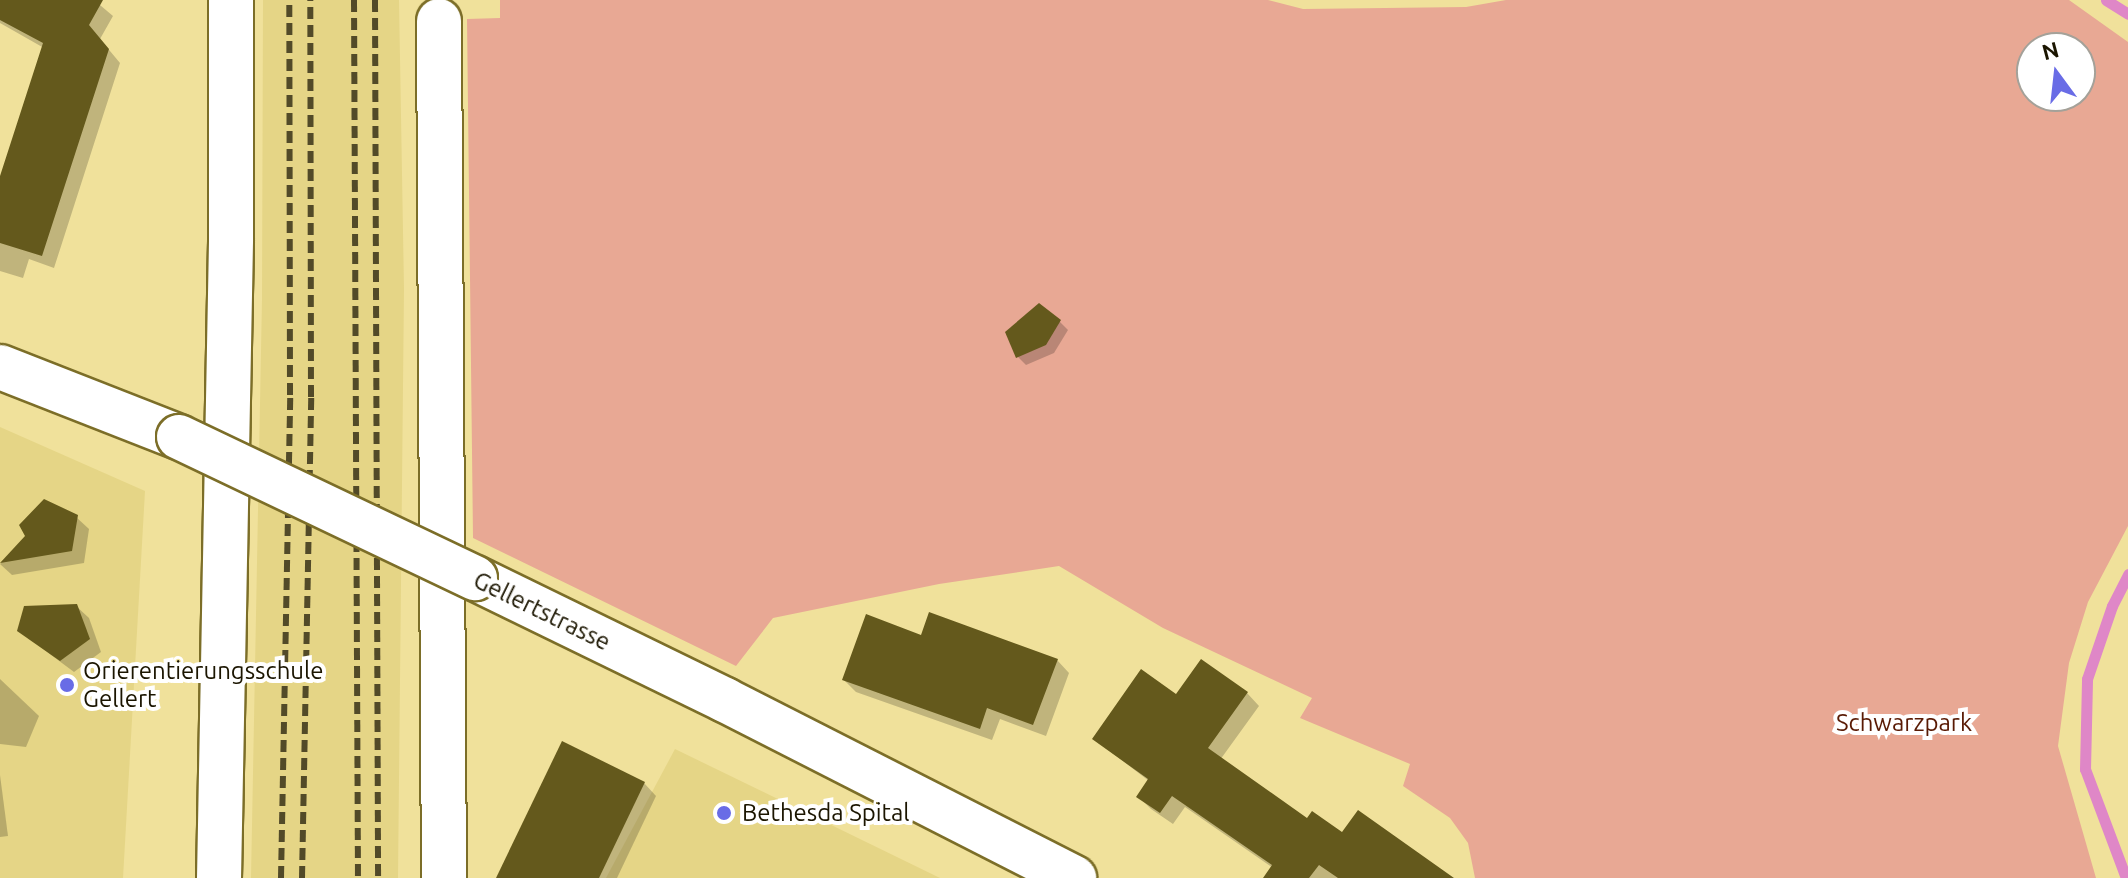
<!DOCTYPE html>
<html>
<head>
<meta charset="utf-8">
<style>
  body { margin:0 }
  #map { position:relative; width:2128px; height:878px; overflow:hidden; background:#f0e19b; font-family:Ubuntu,sans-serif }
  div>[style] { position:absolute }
  .built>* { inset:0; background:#e5d586 }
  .green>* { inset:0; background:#e8a894 }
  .shadow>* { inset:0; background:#0003 }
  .stream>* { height:11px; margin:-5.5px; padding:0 5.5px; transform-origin:5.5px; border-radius:5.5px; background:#df87c7 }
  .building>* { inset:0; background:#64591c }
  .roads { filter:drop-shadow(2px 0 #7c6e28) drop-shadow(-2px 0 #7c6e28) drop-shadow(0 2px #7c6e28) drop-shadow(0 -2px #7c6e28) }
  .minor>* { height:44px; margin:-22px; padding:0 22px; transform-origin:22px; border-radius:22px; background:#fff }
  .highway>* { height:44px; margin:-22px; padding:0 22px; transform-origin:22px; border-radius:22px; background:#fff }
  .rail>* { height:6px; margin-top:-3px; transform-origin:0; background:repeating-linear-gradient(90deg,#524a28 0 12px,transparent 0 18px) }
  .bridges { filter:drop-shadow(2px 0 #7c6e28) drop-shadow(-2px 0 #7c6e28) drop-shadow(0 2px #7c6e28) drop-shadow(0 -2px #7c6e28) }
  .minor-bridge>* { height:44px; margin:-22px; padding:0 22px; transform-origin:22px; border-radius:22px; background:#fff }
  .dots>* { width:22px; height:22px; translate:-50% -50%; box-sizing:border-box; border:4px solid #fff; border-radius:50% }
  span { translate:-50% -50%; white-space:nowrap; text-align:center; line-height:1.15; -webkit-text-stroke:8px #fff; paint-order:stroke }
  .street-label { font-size:24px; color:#1b1500 }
  .poi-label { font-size:24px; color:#1b1500 }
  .left { translate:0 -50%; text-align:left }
  .park-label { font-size:24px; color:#591a04 }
  .north { position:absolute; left:2016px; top:32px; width:80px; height:80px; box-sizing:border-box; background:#fff; border:2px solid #a4a199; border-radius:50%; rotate:345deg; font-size:22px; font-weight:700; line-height:32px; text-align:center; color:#1b1500 }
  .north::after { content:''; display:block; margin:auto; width:28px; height:36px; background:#696ce6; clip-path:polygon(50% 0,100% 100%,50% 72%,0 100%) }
</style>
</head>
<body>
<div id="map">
  <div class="built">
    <div style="clip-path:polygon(263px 0,399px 0,404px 289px,398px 878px,251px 878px,262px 299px)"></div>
    <div style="clip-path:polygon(0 427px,145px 491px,123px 878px,0 878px)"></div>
    <div style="clip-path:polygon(675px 749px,940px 878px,606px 878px)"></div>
  </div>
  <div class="green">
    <div style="clip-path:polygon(evenodd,500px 0,1268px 0,1303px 9px,1466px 7px,1506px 0,2069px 0,2128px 42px,2128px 526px,2088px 602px,2069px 663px,2058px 746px,2096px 878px,1475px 878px,1468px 843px,1450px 818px,1403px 786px,1410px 764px,1300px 718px,1312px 698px,1163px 628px,1059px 566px,939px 584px,773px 618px,736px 666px,473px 538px,467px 19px,500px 18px,500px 0,2032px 48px,2080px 48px,2080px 96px,2032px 96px,2032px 48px)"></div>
  </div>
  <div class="shadow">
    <div style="clip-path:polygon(0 0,94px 0,113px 16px,100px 39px,120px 63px,54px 268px,29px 259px,23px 278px,0 271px,0 182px,44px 48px,0 23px)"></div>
    <div style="clip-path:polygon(1059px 321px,1068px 330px,1054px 353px,1026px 365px,1018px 357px)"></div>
    <div style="clip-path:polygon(76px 517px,89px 529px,84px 563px,12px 575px,0 564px,27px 537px)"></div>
    <div style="clip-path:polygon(76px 606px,89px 618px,101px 652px,74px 672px,19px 631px)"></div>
    <div style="clip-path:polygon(922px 637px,1057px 660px,1069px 673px,1046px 736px,1000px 719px,992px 740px,856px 692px,844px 680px)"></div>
    <div style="clip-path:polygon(0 679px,39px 716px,26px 747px,0 744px)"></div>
    <div style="clip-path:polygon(1247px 693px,1259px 706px,1220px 760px,1307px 821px,1447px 878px,1265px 878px,1273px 868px,1185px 807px,1173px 824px,1151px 809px,1138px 796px,1149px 781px,1094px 739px,1177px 696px)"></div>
    <div style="clip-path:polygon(0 775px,8px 836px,0 837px)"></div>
    <div style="clip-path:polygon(644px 783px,656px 796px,617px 878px,498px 878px)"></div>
  </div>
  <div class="stream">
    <div style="left:2106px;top:0;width:26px;rotate:32deg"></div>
    <div style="left:2126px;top:878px;width:116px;rotate:-110.6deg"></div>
    <div style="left:2085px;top:769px;width:90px;rotate:-88.7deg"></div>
    <div style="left:2087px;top:679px;width:77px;rotate:-71.1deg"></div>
    <div style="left:2112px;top:606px;width:36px;rotate:-63deg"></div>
  </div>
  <div class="building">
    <div style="clip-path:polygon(0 0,103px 0,89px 25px,109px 49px,42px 256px,0 243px,0 176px,43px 43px,0 20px)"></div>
    <div style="clip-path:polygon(1039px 303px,1061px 320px,1046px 345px,1016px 358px,1005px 332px)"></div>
    <div style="clip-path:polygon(44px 499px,78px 515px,72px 551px,0 563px,25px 536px,19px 525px)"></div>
    <div style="clip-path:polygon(77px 604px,90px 639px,60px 661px,17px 631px,24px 606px)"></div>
    <div style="clip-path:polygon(929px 612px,1058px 659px,1033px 725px,987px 708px,980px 729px,842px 680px,866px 614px,921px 635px)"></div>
    <div style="clip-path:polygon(1201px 659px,1248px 692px,1208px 748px,1307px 818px,1312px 811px,1342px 832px,1358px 810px,1454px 878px,1338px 878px,1319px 865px,1309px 878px,1263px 878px,1272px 865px,1172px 796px,1160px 813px,1136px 797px,1148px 779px,1092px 739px,1141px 669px,1176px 694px)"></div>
    <div style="clip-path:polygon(562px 741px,645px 782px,599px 878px,496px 878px)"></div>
  </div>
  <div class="roads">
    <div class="minor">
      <div style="left:0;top:367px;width:192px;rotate:21.4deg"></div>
      <div style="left:475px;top:578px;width:278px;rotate:26deg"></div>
      <div style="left:725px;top:700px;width:392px;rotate:27deg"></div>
    </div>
    <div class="highway">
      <div style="left:439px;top:21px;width:857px;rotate:89.67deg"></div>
      <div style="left:219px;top:878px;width:639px;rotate:-88.92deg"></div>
      <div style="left:231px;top:239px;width:239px;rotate:-90deg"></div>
    </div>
  </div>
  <div class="rail">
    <div style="left:354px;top:0;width:878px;rotate:89.74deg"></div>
    <div style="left:375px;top:0;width:878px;rotate:89.8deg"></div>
    <div style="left:281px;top:878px;width:483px;rotate:-88.9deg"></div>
    <div style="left:290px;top:395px;width:395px;rotate:-90.1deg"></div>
    <div style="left:302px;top:878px;width:481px;rotate:-88.9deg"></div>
    <div style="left:311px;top:397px;width:397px;rotate:-90.1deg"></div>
  </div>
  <div class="bridges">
    <div class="minor-bridge">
      <div style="left:179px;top:437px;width:328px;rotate:25.5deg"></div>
    </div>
  </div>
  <div class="dots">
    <div style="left:67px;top:685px;background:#696ce6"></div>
    <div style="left:724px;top:813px;background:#696ce6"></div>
  </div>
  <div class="street-label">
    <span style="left:542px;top:611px;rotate:26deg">Gellertstrasse</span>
  </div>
  <div class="poi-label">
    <span class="left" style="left:83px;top:685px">Orierentierungsschule<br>Gellert</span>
    <span class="left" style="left:742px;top:813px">Bethesda Spital</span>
  </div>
  <div class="park-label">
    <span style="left:1904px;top:723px">Schwarzpark</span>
  </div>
  <div class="north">N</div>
</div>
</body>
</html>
